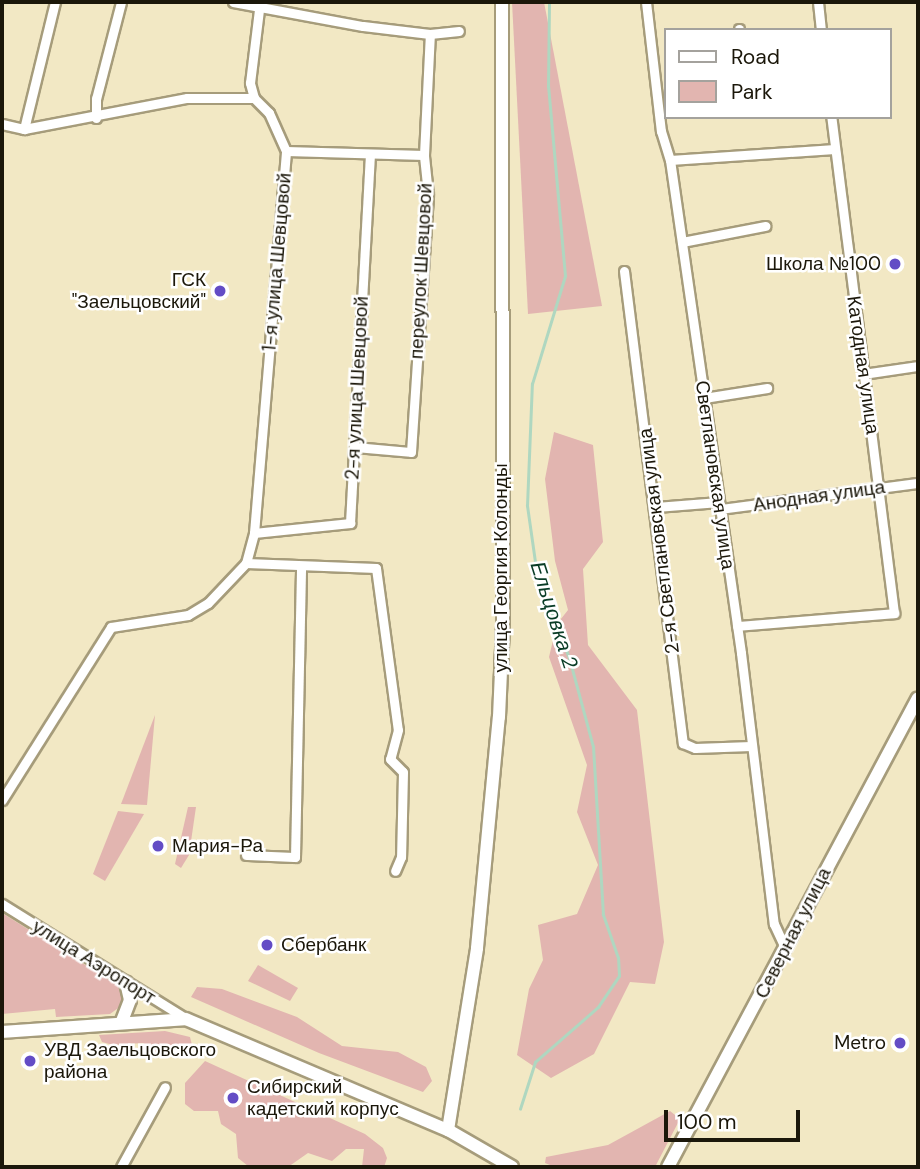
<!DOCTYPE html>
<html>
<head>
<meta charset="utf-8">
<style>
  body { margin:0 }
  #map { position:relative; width:920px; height:1169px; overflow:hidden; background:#f2e8c4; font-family:"DM Sans",sans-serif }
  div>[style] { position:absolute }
  .green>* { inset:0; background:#e2b5b0 }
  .stream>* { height:2.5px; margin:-1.25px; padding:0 1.25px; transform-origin:1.25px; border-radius:1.25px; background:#afd7c0 }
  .roads { filter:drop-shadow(2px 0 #a69c7b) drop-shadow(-2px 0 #a69c7b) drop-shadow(0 2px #a69c7b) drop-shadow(0 -2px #a69c7b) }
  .minor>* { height:9px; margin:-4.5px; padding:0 4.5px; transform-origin:4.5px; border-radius:4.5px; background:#fff }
  .secondary>* { height:12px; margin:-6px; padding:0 6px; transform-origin:6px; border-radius:6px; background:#fff }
  .dots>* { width:19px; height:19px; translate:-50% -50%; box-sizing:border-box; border:4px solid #fff; border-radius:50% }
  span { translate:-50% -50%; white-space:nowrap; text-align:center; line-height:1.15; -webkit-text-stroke:5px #fff; paint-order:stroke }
  .street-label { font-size:19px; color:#1b170a }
  .poi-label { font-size:19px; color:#1b170a }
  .right { translate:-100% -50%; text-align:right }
  .left { translate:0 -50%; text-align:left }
  .water-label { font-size:21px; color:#093c26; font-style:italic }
  .frame { position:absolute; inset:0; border:4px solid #1b170a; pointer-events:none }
  .legend { position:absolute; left:664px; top:28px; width:228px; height:91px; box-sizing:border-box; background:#fff; border:2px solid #a4a29d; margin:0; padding:9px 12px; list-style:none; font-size:21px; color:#1b170a }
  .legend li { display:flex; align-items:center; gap:14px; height:35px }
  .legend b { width:35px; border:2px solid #a4a29d }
  .scale { position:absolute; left:664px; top:1110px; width:136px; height:32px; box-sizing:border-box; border:4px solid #1b170a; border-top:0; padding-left:9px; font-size:21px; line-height:24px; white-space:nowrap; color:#1b170a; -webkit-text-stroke:5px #fff; paint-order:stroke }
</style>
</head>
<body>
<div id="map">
  <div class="green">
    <div style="clip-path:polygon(512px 2px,544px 2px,602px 306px,528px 314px)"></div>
    <div style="clip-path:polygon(554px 432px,593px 445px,603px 542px,583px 569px,588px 645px,637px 710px,664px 942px,655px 984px,630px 982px,594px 1054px,551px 1078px,517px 1055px,529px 989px,543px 960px,538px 925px,577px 914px,598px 865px,577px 812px,587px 765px,549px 657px,557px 624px,568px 610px,555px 561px,545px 479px)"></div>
    <div style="clip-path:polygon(155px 715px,147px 805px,121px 804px)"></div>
    <div style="clip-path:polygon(188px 807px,196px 807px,189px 855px,181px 868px,175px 864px)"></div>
    <div style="clip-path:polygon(118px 811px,144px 814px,105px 881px,93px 874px)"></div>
    <div style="clip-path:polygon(2px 913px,119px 986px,124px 996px,121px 1006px,110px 1014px,56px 1017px,55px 1009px,2px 1014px)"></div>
    <div style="clip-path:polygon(258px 965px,298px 988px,290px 1001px,248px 981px)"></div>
    <div style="clip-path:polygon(197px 987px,222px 989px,297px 1017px,342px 1046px,398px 1052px,426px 1067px,432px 1081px,423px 1092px,319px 1053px,191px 997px)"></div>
    <div style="clip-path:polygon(165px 1031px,190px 1037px,192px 1045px,162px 1056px,143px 1043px,113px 1045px,102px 1042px,99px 1035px)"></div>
    <div style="clip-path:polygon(205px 1061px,365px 1134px,383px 1148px,387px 1158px,384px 1167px,362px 1167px,364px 1149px,346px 1149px,332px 1161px,308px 1153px,288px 1167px,248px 1166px,238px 1158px,236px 1134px,221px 1124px,218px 1111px,194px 1111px,185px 1104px,185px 1083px)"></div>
    <div style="clip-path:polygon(670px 1111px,680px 1119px,655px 1167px,555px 1167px,545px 1163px,546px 1157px,608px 1145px)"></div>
  </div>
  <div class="stream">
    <div style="left:520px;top:1109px;width:49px;rotate:-72.3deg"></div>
    <div style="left:535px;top:1062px;width:84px;rotate:-41.1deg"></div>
    <div style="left:598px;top:1007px;width:37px;rotate:-56deg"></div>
    <div style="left:619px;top:976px;width:18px;rotate:-93deg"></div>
    <div style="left:618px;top:958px;width:46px;rotate:-109.2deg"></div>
    <div style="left:603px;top:915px;width:168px;rotate:-93.4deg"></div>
    <div style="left:593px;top:747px;width:92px;rotate:-105.1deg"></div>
    <div style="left:569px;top:658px;width:88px;rotate:-111.3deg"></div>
    <div style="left:537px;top:576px;width:71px;rotate:-98.1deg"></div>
    <div style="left:527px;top:506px;width:122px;rotate:-87.7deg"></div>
    <div style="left:532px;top:384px;width:113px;rotate:-73deg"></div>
    <div style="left:565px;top:276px;width:190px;rotate:-95.1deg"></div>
    <div style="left:548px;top:87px;width:85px;rotate:-89.3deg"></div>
  </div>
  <div class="roads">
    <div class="minor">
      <div style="left:233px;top:2px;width:132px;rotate:10.5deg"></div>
      <div style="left:363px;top:26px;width:67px;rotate:6.8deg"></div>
      <div style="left:430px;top:34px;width:29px;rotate:-6deg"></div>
      <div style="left:646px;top:2px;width:130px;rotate:83.4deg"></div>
      <div style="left:661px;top:131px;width:30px;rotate:73deg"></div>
      <div style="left:670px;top:160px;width:498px;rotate:81.8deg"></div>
      <div style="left:741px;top:653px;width:273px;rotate:83.1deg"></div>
      <div style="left:774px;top:924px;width:26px;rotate:65deg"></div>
      <div style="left:818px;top:2px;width:28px;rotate:84deg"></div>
      <div style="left:739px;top:30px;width:1px;rotate:-90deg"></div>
      <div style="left:96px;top:118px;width:19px;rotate:-90deg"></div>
      <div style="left:96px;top:99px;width:100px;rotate:-75.5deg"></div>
      <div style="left:2px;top:124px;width:23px;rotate:13deg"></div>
      <div style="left:24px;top:129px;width:166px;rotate:-10.8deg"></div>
      <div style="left:187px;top:98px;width:67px"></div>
      <div style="left:24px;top:129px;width:131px;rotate:-76.3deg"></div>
      <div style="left:286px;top:151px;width:138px;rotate:1.7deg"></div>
      <div style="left:670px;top:160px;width:165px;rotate:-3.8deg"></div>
      <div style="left:682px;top:242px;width:85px;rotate:-10.9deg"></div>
      <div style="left:624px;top:271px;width:476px;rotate:82.9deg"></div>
      <div style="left:683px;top:743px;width:13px;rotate:23deg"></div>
      <div style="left:695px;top:748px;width:56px;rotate:-2deg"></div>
      <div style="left:863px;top:374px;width:56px;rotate:-8.3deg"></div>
      <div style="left:704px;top:398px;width:64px;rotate:-9deg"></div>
      <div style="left:354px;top:447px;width:57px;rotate:5deg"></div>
      <div style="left:411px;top:452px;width:259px;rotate:-86.2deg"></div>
      <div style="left:428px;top:194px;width:39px;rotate:-96deg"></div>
      <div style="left:424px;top:155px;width:121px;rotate:-87.2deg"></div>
      <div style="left:656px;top:507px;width:63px;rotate:-4.5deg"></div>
      <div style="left:720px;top:509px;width:200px;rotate:-7.5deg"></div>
      <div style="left:254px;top:533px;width:97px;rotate:-5.9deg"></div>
      <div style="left:350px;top:523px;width:368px;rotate:-86.9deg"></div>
      <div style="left:246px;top:563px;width:130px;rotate:2.2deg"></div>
      <div style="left:376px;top:568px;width:163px;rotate:82.3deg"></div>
      <div style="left:398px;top:730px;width:30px;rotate:105deg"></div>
      <div style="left:390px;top:759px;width:18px;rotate:45deg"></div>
      <div style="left:403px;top:772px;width:85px;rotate:91.3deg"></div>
      <div style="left:401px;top:857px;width:15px;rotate:113deg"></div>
      <div style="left:737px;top:626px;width:158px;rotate:-4.7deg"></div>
      <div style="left:894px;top:613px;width:500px;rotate:-97.2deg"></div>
      <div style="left:2px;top:800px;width:204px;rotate:-57.8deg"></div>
      <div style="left:111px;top:627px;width:78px;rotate:-8.9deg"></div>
      <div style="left:188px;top:615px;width:23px;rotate:-31deg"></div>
      <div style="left:208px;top:603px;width:55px;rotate:-46.5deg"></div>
      <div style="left:246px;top:563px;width:31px;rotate:-75deg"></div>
      <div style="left:254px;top:533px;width:383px;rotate:-85.2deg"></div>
      <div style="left:286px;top:151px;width:42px;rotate:-114.1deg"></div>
      <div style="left:269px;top:113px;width:21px;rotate:-135deg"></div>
      <div style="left:254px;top:98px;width:16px;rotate:-105deg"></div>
      <div style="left:250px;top:83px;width:82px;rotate:-83deg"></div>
      <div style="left:246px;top:855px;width:49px;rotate:2.3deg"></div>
      <div style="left:295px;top:857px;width:291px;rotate:-88.8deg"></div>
      <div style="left:2px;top:904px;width:216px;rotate:31.9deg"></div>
      <div style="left:121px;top:1167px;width:91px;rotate:-61.2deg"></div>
    </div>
    <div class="secondary">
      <div style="left:122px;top:1021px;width:22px;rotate:-69deg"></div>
      <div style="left:130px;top:1000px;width:18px;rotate:-103deg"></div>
      <div style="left:2px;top:1032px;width:184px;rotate:-4deg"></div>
      <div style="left:186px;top:1019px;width:285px;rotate:23deg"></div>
      <div style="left:448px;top:1130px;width:74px;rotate:30deg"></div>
      <div style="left:448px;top:1130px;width:184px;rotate:-80.9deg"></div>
      <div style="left:477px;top:948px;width:232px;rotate:-84.6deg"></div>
      <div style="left:499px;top:717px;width:92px;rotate:-87.5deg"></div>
      <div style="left:503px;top:625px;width:623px;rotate:-90.09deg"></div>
      <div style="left:668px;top:1167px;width:531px;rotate:-61.94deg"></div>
    </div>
  </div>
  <div class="dots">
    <div style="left:895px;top:264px;background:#634cc5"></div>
    <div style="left:220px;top:291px;background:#634cc5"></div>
    <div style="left:158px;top:846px;background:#634cc5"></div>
    <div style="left:267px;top:945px;background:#634cc5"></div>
    <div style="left:900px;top:1043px;background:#634cc5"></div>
    <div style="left:30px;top:1061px;background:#634cc5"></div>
    <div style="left:233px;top:1098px;background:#634cc5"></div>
  </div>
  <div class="street-label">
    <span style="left:277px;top:262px;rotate:-85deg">1-я улица Шевцовой</span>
    <span style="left:421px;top:271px;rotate:-87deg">переулок Шевцовой</span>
    <span style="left:863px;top:365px;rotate:82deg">Катодная улица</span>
    <span style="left:357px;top:388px;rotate:-87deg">2-я улица Шевцовой</span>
    <span style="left:715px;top:475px;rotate:82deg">Светлановская улица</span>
    <span style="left:819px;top:496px;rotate:-8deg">Анодная улица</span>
    <span style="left:659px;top:541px;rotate:-97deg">2-я Светлановская улица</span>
    <span style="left:501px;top:568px;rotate:-90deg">улица Георгия Колонды</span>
    <span style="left:793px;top:933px;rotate:-63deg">Северная улица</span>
    <span style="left:94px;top:962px;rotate:32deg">улица Аэропорт</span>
  </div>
  <div class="poi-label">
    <span class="right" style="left:881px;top:264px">Школа №100</span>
    <span class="right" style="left:206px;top:291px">ГСК<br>"Заельцовский"</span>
    <span class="left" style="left:172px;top:846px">Мария-Ра</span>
    <span class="left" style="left:281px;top:945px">Сбербанк</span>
    <span class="right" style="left:886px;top:1043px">Metro</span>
    <span class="left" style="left:44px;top:1061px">УВД Заельцовского<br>района</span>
    <span class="left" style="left:247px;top:1098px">Сибирский<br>кадетский корпус</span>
  </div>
  <div class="water-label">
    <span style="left:554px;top:615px;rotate:72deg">Ельцовка 2</span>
  </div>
  <div class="frame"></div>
  <ul class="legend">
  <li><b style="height:9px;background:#fff"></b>Road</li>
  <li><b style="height:19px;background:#e2b5b0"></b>Park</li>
  </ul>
  <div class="scale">100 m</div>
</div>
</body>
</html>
